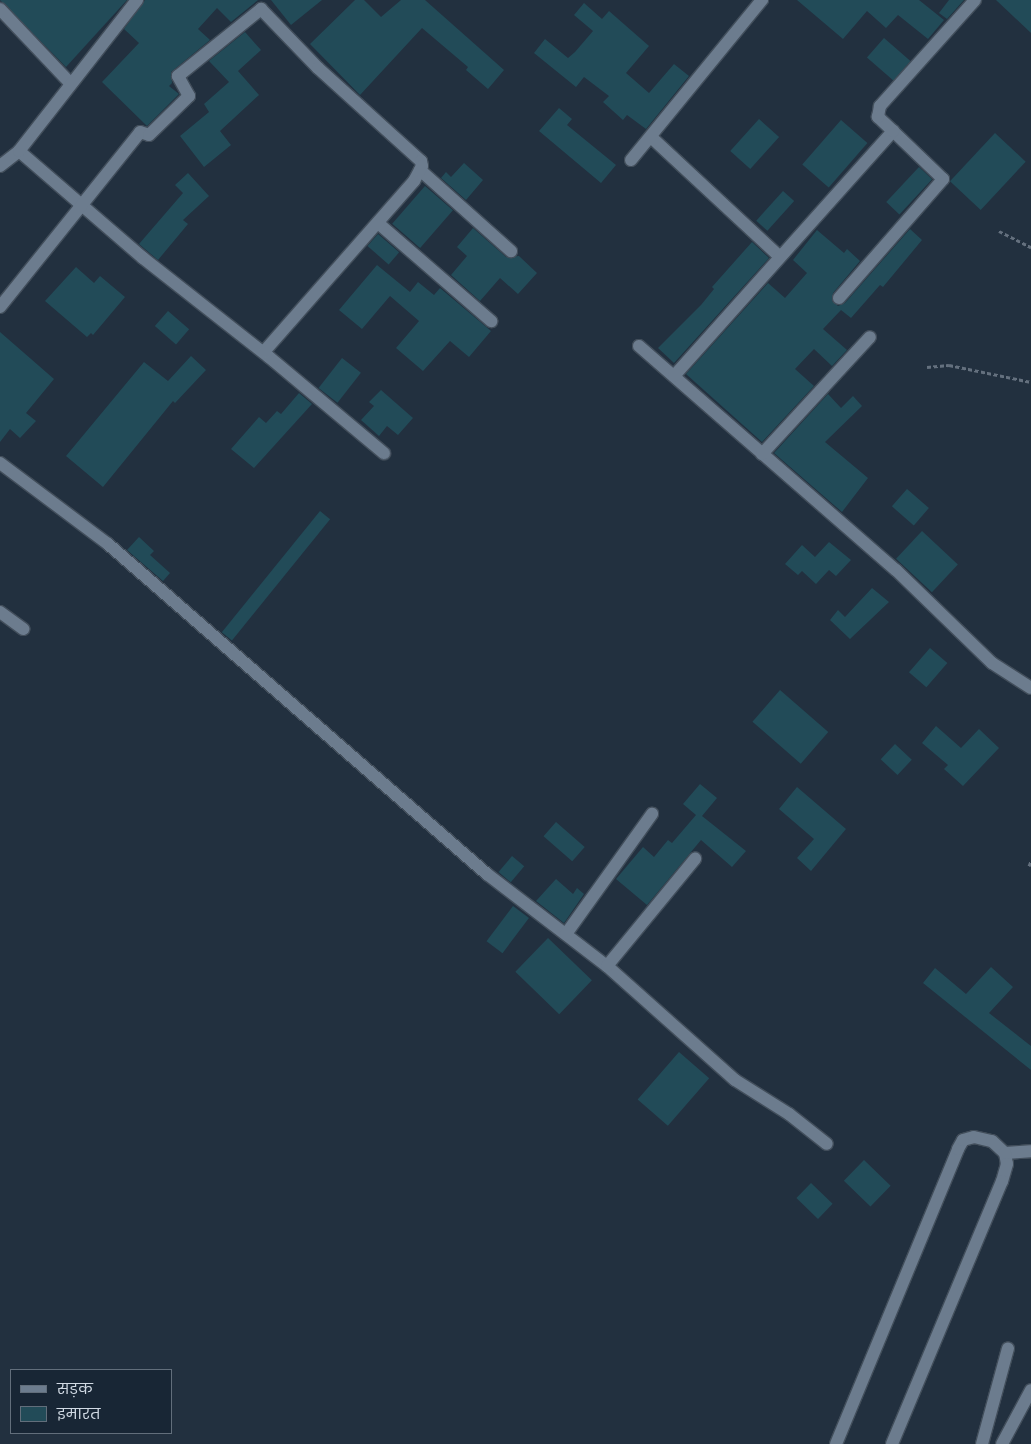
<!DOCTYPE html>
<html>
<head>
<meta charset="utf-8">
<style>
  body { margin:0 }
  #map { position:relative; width:1031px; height:1444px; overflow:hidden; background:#22303f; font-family:Poppins,"Noto Sans Devanagari",sans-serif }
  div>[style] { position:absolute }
  .building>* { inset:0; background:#224b58; transform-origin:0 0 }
  .path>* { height:3px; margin-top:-1.5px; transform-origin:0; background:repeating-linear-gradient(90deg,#64707e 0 4px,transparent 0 6.5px) }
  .roads { filter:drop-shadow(1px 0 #424e5b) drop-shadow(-1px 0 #424e5b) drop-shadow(0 1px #424e5b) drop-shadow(0 -1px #424e5b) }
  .street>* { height:12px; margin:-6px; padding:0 6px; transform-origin:6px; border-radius:6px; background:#6c7c8e }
  .secondary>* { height:12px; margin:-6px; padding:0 6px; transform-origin:6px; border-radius:6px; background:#6c7c8e }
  span { translate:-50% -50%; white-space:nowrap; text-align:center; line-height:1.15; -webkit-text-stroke:4px #182635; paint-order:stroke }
  .legend { position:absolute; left:10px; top:1369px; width:162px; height:65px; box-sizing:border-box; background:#182635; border:1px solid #626e7b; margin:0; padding:6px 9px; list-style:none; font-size:15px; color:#d0d9e3 }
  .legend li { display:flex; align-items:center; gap:10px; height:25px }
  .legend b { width:25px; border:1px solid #626e7b }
</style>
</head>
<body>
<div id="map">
  <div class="building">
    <div style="clip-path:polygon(0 0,127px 0,66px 67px)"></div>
    <div style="clip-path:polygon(145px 0,258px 0,231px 22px,217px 8px,198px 29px,210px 40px,171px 72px,172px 83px,169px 86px,179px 94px,147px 126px,102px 82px,139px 43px,124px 29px)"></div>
    <div style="clip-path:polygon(271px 0,322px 0,291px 25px)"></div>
    <div style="clip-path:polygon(355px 0,364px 0,381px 17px,401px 0,425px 0,504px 70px,488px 89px,466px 70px,468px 67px,422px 28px,360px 95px,310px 44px)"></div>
    <div style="clip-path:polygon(797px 0,919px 0,944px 20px,928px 39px,898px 15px,886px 28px,867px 11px,843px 39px)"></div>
    <div style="clip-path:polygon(949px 0,964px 0,947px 19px,939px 13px)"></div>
    <div style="clip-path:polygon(996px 0,1031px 0,1031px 33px)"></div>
    <div style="clip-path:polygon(584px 3px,602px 19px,609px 11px,649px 46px,626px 73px,649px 93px,674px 64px,689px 76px,646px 129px,627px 115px,623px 120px,603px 102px,609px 96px,584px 77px,576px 87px,534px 53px,545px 39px,568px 58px,575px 52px,593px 31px,574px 15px)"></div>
    <div style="clip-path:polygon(245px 32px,261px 50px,238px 71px,259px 95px,220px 131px,231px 145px,204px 167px,180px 136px,209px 112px,204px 104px,229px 82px,209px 61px)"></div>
    <div style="left:884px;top:38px;width:35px;height:26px;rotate:41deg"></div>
    <div style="clip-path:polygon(559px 108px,572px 119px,567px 125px,616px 165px,601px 183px,539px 131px)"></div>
    <div style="left:759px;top:119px;width:27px;height:43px;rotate:42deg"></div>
    <div style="left:841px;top:120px;width:35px;height:59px;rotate:41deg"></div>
    <div style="left:995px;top:133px;width:42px;height:66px;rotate:43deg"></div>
    <div style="clip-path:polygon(464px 163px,483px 180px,466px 200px,441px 178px,446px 172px,451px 177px)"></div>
    <div style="left:919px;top:167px;width:18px;height:48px;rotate:43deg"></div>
    <div style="clip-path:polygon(188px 173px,209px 196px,183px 220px,188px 224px,158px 260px,139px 244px,183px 193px,175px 185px)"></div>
    <div style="left:425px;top:186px;width:37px;height:50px;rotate:41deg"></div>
    <div style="left:783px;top:191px;width:15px;height:40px;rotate:42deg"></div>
    <div style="clip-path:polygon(473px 228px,506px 257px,519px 256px,537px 273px,518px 294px,500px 278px,480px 301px,451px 275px,467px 256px,457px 247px)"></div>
    <div style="clip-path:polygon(910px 229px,922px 240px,883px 287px,880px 285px,851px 318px,841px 310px,823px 329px,847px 350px,832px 366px,814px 349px,795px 369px,814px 386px,762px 442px,686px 374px,768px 283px,785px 298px,807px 273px,793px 260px,817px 230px,844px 253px,847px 249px,860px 261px,833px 293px,832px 301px,838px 306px,845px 303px)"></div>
    <div style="left:378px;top:234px;width:28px;height:16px;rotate:41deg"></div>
    <div style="clip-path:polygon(752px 242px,769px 258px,674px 363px,658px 348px,701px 305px,714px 289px,712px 287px)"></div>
    <div style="clip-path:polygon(377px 265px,410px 292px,418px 282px,434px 295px,440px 288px,491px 331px,469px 357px,450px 341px,423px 371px,396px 348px,419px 321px,390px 296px,362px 329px,339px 310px)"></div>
    <div style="clip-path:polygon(76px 267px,94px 283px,100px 276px,125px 297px,93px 335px,91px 333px,87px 337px,45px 301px)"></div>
    <div style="left:168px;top:311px;width:28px;height:20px;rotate:41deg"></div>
    <div style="clip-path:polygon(0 332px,54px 379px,26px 413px,36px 421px,20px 438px,10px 429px,0 442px)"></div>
    <div style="clip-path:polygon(191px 356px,206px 370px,175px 403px,173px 401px,103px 487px,66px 456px,144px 362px,168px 381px)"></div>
    <div style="left:342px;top:358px;width:24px;height:38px;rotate:38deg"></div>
    <div style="clip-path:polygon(381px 390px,413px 418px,398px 435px,387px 426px,379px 436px,361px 420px,374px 406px,369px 402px)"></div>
    <div style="clip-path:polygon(299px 393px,312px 404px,254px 468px,231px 449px,259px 417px,266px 423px,277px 411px,281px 414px)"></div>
    <div style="clip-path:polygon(828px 394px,841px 408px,853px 396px,862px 406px,825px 442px,868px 478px,842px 512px,774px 453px)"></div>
    <div style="left:907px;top:489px;width:29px;height:23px;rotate:41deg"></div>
    <div style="left:320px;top:511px;width:13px;height:156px;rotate:39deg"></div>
    <div style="left:922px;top:531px;width:49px;height:38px;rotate:43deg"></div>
    <div style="clip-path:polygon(139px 537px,154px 551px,150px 555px,170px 573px,163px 581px,127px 550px)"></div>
    <div style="clip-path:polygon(829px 542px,851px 560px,836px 576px,829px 570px,816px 584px,802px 571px,798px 575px,785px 564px,802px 545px,815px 557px)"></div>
    <div style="clip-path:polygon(872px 588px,889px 602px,850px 639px,830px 620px,838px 610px,845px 617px)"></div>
    <div style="left:930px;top:648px;width:23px;height:32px;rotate:41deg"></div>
    <div style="left:780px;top:690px;width:64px;height:42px;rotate:41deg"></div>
    <div style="clip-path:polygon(936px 726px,961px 748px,979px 729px,999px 748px,963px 786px,944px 769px,948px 765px,922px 743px)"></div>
    <div style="left:895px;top:744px;width:23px;height:21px;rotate:43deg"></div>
    <div style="clip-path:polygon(700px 784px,717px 798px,702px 816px,746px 851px,732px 867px,701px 840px,647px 905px,616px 879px,643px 847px,654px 857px,668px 840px,672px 843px,696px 815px,683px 804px)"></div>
    <div style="clip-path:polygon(797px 787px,846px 829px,811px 871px,797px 858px,814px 839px,779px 809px)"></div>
    <div style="left:556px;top:822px;width:38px;height:19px;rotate:41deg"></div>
    <div style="left:512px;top:856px;width:16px;height:21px;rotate:40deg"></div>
    <div style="clip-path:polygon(556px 879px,573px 894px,577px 888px,584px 894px,564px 923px,536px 901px)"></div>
    <div style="left:513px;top:906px;width:20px;height:44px;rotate:37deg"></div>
    <div style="left:548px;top:938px;width:61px;height:47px;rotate:44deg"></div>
    <div style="clip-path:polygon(991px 967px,1013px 987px,989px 1013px,1031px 1046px,1031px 1070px,923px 983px,935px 968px,966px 994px)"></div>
    <div style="left:679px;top:1052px;width:40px;height:63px;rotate:41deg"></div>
    <div style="left:864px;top:1160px;width:37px;height:29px;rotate:44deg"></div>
    <div style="left:811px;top:1183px;width:30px;height:21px;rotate:44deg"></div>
  </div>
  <div class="path">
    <div style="left:999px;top:231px;width:36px;rotate:27deg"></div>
    <div style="left:927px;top:367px;width:22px;rotate:-5deg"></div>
    <div style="left:949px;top:365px;width:84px;rotate:11.7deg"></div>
    <div style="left:1029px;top:866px;width:5px;rotate:-68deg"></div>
  </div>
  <div class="roads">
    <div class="street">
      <div style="left:0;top:9px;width:102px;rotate:46.6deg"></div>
      <div style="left:651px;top:137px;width:176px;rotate:42.9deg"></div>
      <div style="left:19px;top:151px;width:164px;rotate:40.8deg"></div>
      <div style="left:143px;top:258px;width:160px;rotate:38.2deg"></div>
      <div style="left:269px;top:357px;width:150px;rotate:39.9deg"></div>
      <div style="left:631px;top:160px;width:207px;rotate:-50.7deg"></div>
      <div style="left:0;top:166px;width:24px;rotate:-38deg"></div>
      <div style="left:19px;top:151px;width:192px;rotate:-52deg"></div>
      <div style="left:420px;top:170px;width:122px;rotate:41.7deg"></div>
      <div style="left:378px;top:223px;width:150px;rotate:40.9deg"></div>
      <div style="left:839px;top:298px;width:158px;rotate:-48.8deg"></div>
      <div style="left:943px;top:179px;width:69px;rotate:-136.2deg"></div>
      <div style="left:0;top:307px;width:224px;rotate:-51.3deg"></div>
      <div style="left:140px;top:132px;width:9px;rotate:18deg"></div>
      <div style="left:149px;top:135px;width:56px;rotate:-44.3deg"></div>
      <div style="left:189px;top:96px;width:23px;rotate:-119deg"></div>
      <div style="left:178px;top:76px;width:107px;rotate:-38.9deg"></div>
      <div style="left:261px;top:9px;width:82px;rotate:46deg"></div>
      <div style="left:318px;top:68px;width:139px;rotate:42.1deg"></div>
      <div style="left:421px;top:161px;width:5px;rotate:79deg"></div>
      <div style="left:422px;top:166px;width:17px;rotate:118deg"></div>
      <div style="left:414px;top:181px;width:227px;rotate:131.3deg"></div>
      <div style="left:639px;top:346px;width:341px;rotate:41.1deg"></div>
      <div style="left:896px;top:570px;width:134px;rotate:44.1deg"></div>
      <div style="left:992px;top:663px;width:46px;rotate:32.7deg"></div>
      <div style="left:674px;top:376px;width:329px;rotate:-48.2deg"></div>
      <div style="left:893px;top:131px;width:21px;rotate:-137deg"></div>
      <div style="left:878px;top:117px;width:11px;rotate:-80deg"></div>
      <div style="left:880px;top:106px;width:142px;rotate:-48.1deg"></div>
      <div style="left:762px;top:454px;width:159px;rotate:-47.3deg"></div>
      <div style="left:0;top:463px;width:135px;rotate:36.9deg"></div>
      <div style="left:108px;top:544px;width:503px;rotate:41.05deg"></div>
      <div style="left:487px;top:874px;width:151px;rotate:37.5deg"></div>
      <div style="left:607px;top:966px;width:171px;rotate:41.7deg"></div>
      <div style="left:735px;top:1080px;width:64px;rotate:32.2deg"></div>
      <div style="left:789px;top:1114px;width:48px;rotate:38.3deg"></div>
      <div style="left:0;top:612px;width:29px;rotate:36deg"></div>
      <div style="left:566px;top:934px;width:148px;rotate:-54.4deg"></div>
      <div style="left:607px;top:966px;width:139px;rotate:-50.6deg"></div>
      <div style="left:1005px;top:1153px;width:26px;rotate:-4deg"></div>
      <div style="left:982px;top:1444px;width:99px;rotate:-74.8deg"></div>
      <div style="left:1002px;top:1444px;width:61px;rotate:-61.8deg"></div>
    </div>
    <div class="secondary">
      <div style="left:836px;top:1444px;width:319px;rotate:-67.5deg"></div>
      <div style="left:958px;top:1149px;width:10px;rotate:-61deg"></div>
      <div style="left:963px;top:1140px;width:11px;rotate:-15deg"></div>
      <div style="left:974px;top:1137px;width:18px;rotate:13deg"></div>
      <div style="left:992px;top:1141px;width:18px;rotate:43deg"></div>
      <div style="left:1005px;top:1153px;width:11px;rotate:80deg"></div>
      <div style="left:1007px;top:1164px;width:18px;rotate:106deg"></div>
      <div style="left:1002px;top:1181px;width:285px;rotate:112.7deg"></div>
    </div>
  </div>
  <ul class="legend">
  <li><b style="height:6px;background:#6c7c8e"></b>सड़क</li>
  <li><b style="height:14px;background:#224b58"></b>इमारत</li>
  </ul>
</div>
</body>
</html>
